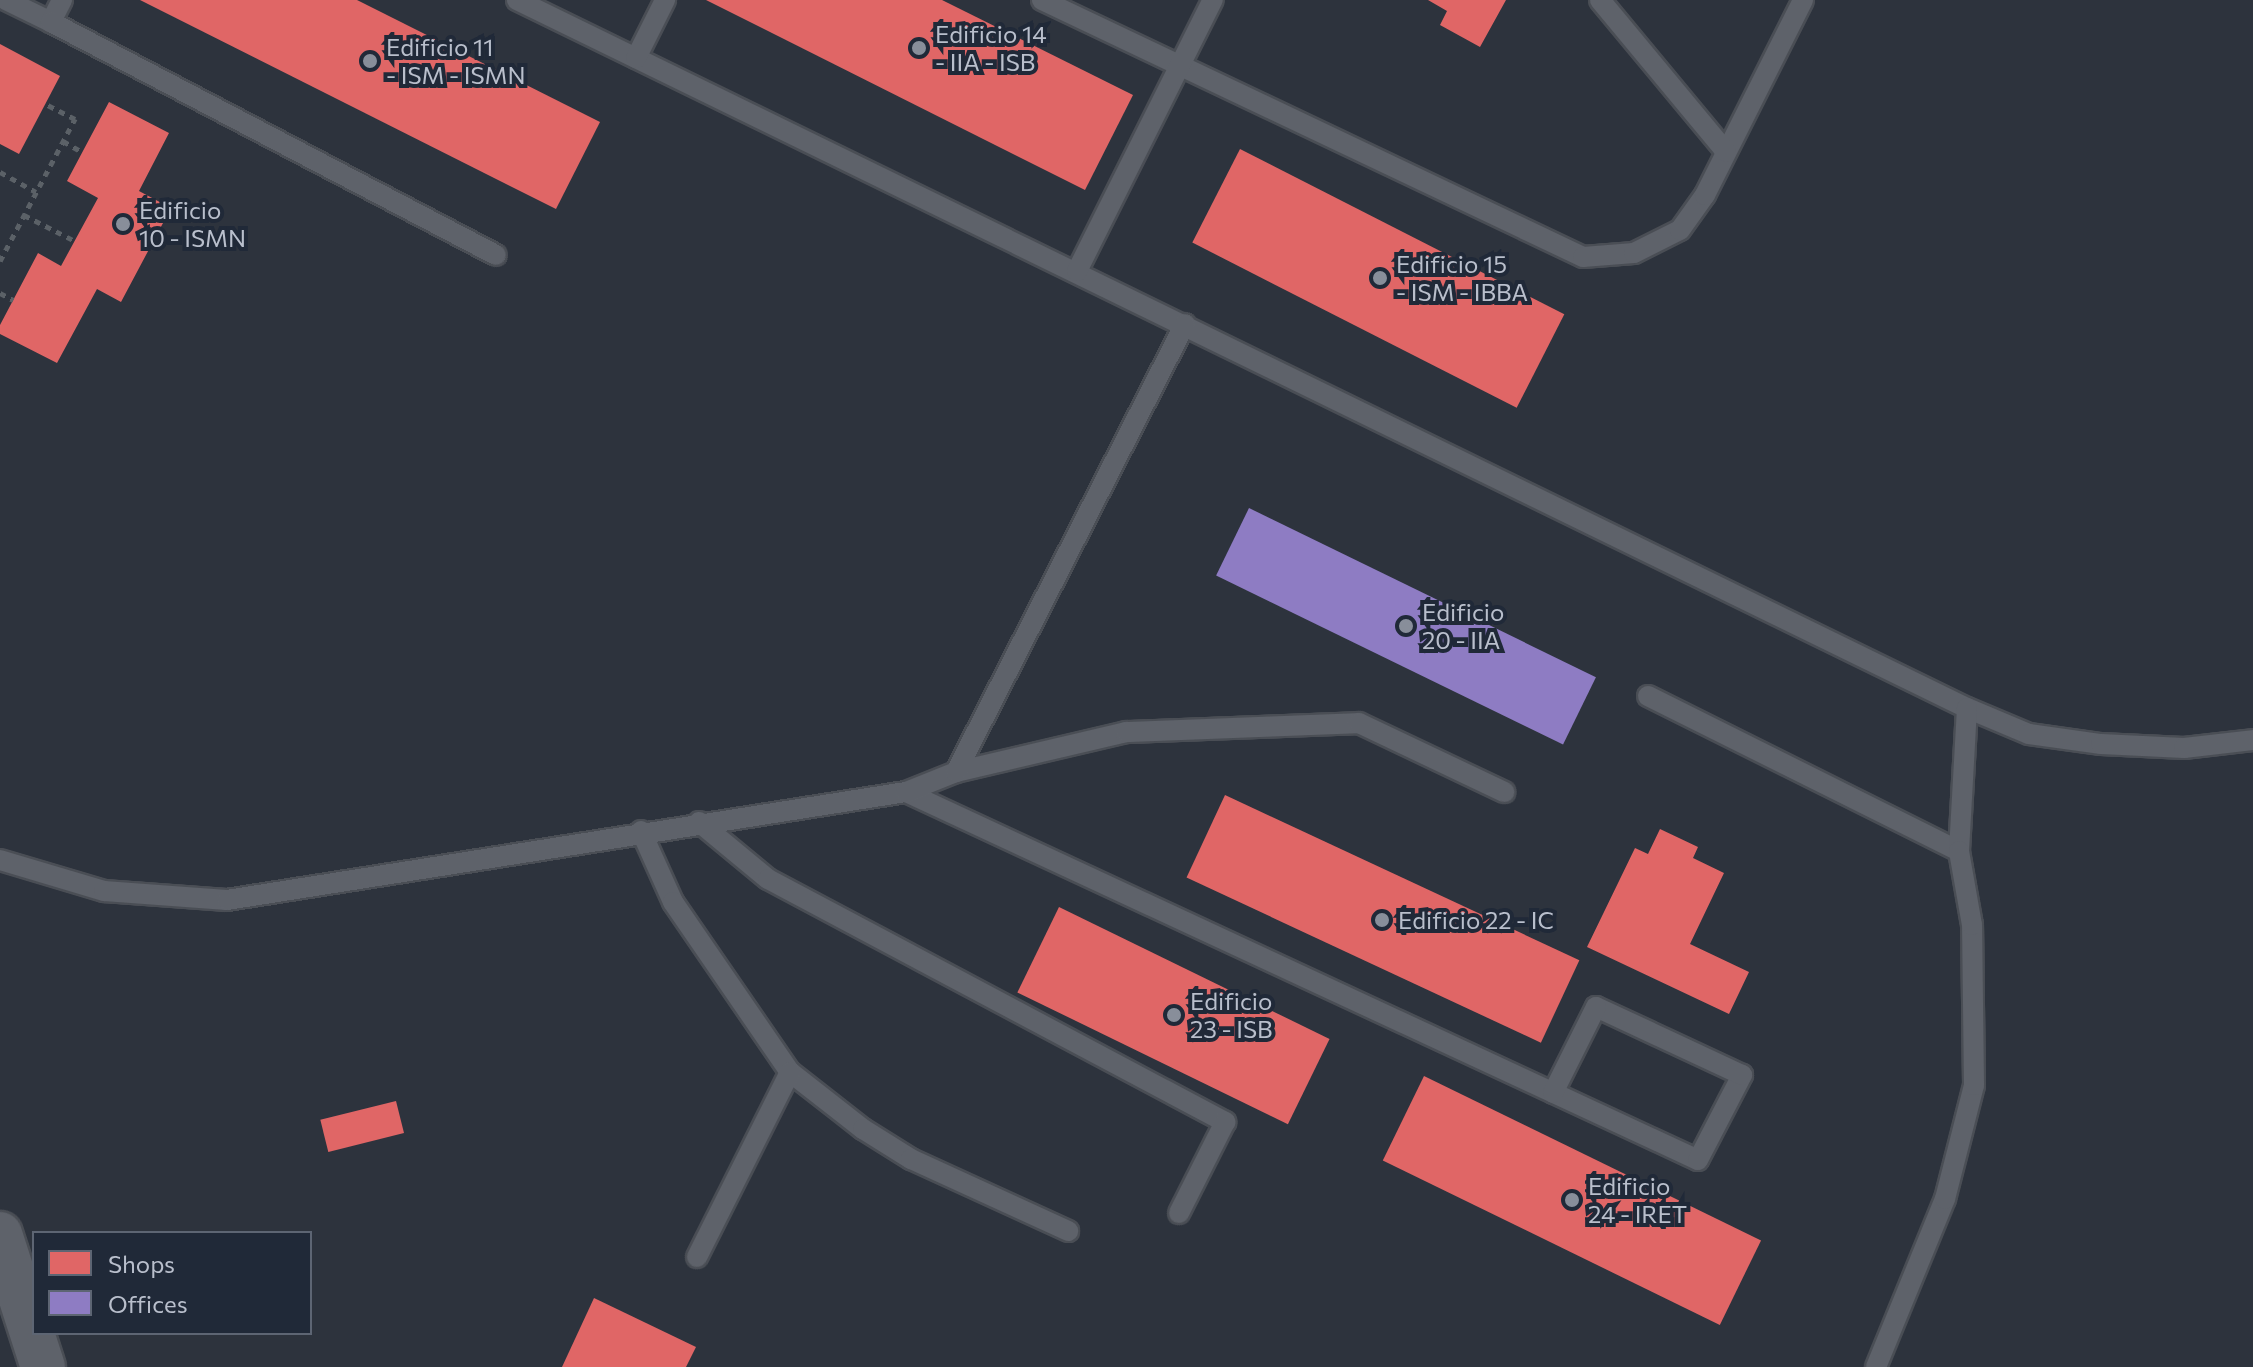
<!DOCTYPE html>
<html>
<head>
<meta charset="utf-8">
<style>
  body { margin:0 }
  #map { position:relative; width:2253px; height:1367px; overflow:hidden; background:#2d333d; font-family:Commissioner,sans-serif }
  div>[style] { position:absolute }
  .shops>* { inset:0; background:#e06666; transform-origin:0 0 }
  .offices>* { inset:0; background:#8e7cc3; transform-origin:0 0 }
  .path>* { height:5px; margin-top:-2.5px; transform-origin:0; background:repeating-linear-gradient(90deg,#5b6167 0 6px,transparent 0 12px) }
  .roads { filter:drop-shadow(2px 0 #4a4e55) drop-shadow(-2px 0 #4a4e55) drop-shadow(0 2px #4a4e55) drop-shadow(0 -2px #4a4e55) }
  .service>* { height:20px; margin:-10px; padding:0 10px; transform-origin:10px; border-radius:10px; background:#5e626a }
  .tertiary>* { height:44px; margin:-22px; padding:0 22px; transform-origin:22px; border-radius:22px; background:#5e626a }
  .dots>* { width:22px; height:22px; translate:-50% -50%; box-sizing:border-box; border:4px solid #202938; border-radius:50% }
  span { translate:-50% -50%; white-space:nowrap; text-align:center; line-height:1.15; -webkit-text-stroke:8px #202938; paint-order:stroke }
  .poi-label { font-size:24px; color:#b9bfcc }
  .left { translate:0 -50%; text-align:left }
  .legend { position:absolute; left:32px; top:1231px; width:280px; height:104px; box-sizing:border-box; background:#202938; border:2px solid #5d6573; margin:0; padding:10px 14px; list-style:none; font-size:24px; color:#b9bfcc }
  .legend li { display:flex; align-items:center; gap:16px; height:40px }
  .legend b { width:40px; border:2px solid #5d6573 }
</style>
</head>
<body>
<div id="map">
  <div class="shops">
    <div style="clip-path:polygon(140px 0,357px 0,600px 122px,556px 209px)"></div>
    <div style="clip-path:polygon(706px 0,942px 0,1133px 95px,1085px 190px)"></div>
    <div style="clip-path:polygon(1428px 0,1506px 0,1480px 47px,1440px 25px,1447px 11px)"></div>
    <div style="clip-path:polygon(0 44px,60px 76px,19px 154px,0 144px)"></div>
    <div style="clip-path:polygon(109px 102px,169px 133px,139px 191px,171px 208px,121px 302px,97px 289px,57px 363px,0 334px,0 325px,38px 253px,61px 266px,98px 198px,67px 181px)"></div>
    <div style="left:1240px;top:149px;width:364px;height:105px;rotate:27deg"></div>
    <div style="left:1225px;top:795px;width:391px;height:91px;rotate:25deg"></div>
    <div style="clip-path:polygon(1660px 829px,1698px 847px,1693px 858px,1724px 873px,1690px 944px,1749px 972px,1729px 1014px,1587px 947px,1635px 848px,1648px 854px)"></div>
    <div style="left:1059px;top:907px;width:301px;height:95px;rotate:26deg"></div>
    <div style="left:1424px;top:1076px;width:375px;height:94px;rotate:26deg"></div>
    <div style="left:396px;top:1101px;width:33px;height:78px;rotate:76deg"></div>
    <div style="clip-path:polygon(594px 1298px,696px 1347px,686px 1367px,562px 1367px)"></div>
  </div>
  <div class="offices">
    <div style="left:1249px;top:508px;width:386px;height:75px;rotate:26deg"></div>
  </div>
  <div class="path">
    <div style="left:63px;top:141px;width:22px;rotate:30deg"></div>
    <div style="left:0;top:172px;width:41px;rotate:29.1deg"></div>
    <div style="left:24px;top:215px;width:57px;rotate:27deg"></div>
    <div style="left:0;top:261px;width:161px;rotate:-62.2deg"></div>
    <div style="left:75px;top:119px;width:34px;rotate:-153deg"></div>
    <div style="left:0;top:293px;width:15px;rotate:28deg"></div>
  </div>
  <div class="roads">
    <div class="service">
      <div style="left:6px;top:0;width:50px;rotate:26.1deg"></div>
      <div style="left:62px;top:0;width:25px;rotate:117deg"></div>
      <div style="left:51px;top:22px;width:502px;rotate:27.64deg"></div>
      <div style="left:517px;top:0;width:1614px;rotate:26.03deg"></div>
      <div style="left:1967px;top:708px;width:67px;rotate:22.8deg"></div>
      <div style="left:2029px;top:734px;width:73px;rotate:7.9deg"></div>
      <div style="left:2101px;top:744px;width:83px;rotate:2.8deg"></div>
      <div style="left:2184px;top:748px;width:69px;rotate:-6.6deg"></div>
      <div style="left:1042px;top:0;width:599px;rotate:25.41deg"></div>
      <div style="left:1583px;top:257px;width:51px;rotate:-4.5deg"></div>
      <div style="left:1634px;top:253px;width:51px;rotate:-26.6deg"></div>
      <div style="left:1680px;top:230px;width:43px;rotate:-54.5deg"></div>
      <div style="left:1705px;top:195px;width:218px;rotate:-63.3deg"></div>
      <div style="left:1600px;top:0;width:197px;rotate:50.3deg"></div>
      <div style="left:636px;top:58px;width:65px;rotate:-63.4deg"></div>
      <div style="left:1077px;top:271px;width:303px;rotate:-63.4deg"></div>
      <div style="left:1648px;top:696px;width:347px;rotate:26.5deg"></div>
      <div style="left:1959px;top:851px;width:143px;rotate:-86.8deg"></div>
      <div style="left:956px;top:772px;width:175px;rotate:-13.2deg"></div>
      <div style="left:1126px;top:732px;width:233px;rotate:-2.2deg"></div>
      <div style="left:1359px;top:723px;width:161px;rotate:25.4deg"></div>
      <div style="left:906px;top:792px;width:873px;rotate:24.92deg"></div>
      <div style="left:1698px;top:1160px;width:96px;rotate:-62.6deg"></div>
      <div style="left:1742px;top:1075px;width:161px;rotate:-155deg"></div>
      <div style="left:1596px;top:1007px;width:96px;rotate:116.6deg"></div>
      <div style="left:699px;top:822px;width:89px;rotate:39.6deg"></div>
      <div style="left:768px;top:879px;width:518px;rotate:28deg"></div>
      <div style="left:1225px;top:1122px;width:102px;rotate:116.8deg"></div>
      <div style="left:641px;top:831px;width:78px;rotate:65.7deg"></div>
      <div style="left:673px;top:902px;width:206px;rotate:55.5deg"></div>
      <div style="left:790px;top:1072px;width:93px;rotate:38deg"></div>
      <div style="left:863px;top:1129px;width:57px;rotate:32deg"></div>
      <div style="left:911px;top:1159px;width:173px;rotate:24.6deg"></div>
      <div style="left:0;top:860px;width:109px;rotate:16.6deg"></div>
      <div style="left:104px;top:891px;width:123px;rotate:4.2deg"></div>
      <div style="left:227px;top:900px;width:688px;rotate:-9.04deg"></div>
      <div style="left:906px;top:792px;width:54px;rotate:-21.8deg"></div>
      <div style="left:956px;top:772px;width:503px;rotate:-62.93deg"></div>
      <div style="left:697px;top:1257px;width:207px;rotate:-63.3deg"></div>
      <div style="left:1876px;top:1367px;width:182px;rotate:-67.7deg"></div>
      <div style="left:1945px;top:1199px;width:118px;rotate:-75.7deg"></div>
      <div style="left:1974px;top:1085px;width:160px;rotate:-90.7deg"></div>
      <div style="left:1972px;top:925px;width:75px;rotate:-100deg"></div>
    </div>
    <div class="tertiary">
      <div style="left:0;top:1234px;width:140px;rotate:72.1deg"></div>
    </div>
  </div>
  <div class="dots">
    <div style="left:919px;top:48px;background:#888e9a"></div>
    <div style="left:370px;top:61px;background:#888e9a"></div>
    <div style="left:123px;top:224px;background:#888e9a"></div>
    <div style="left:1380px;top:278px;background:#888e9a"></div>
    <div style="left:1406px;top:626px;background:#888e9a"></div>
    <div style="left:1382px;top:920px;background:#888e9a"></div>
    <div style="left:1174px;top:1015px;background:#888e9a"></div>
    <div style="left:1572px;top:1200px;background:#888e9a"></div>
  </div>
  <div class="poi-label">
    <span class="left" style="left:935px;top:48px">Edificio 14<br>- IIA - ISB</span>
    <span class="left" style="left:386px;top:61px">Edificio 11<br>- ISM - ISMN</span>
    <span class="left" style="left:139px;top:224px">Edificio<br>10 - ISMN</span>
    <span class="left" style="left:1396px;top:278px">Edificio 15<br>- ISM - IBBA</span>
    <span class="left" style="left:1422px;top:626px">Edificio<br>20 - IIA</span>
    <span class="left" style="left:1398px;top:920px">Edificio 22 - IC</span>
    <span class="left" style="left:1190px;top:1015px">Edificio<br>23 - ISB</span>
    <span class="left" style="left:1588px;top:1200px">Edificio<br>24 - IRET</span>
  </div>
  <ul class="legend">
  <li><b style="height:22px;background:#e06666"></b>Shops</li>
  <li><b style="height:22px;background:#8e7cc3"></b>Offices</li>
  </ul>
</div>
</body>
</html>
